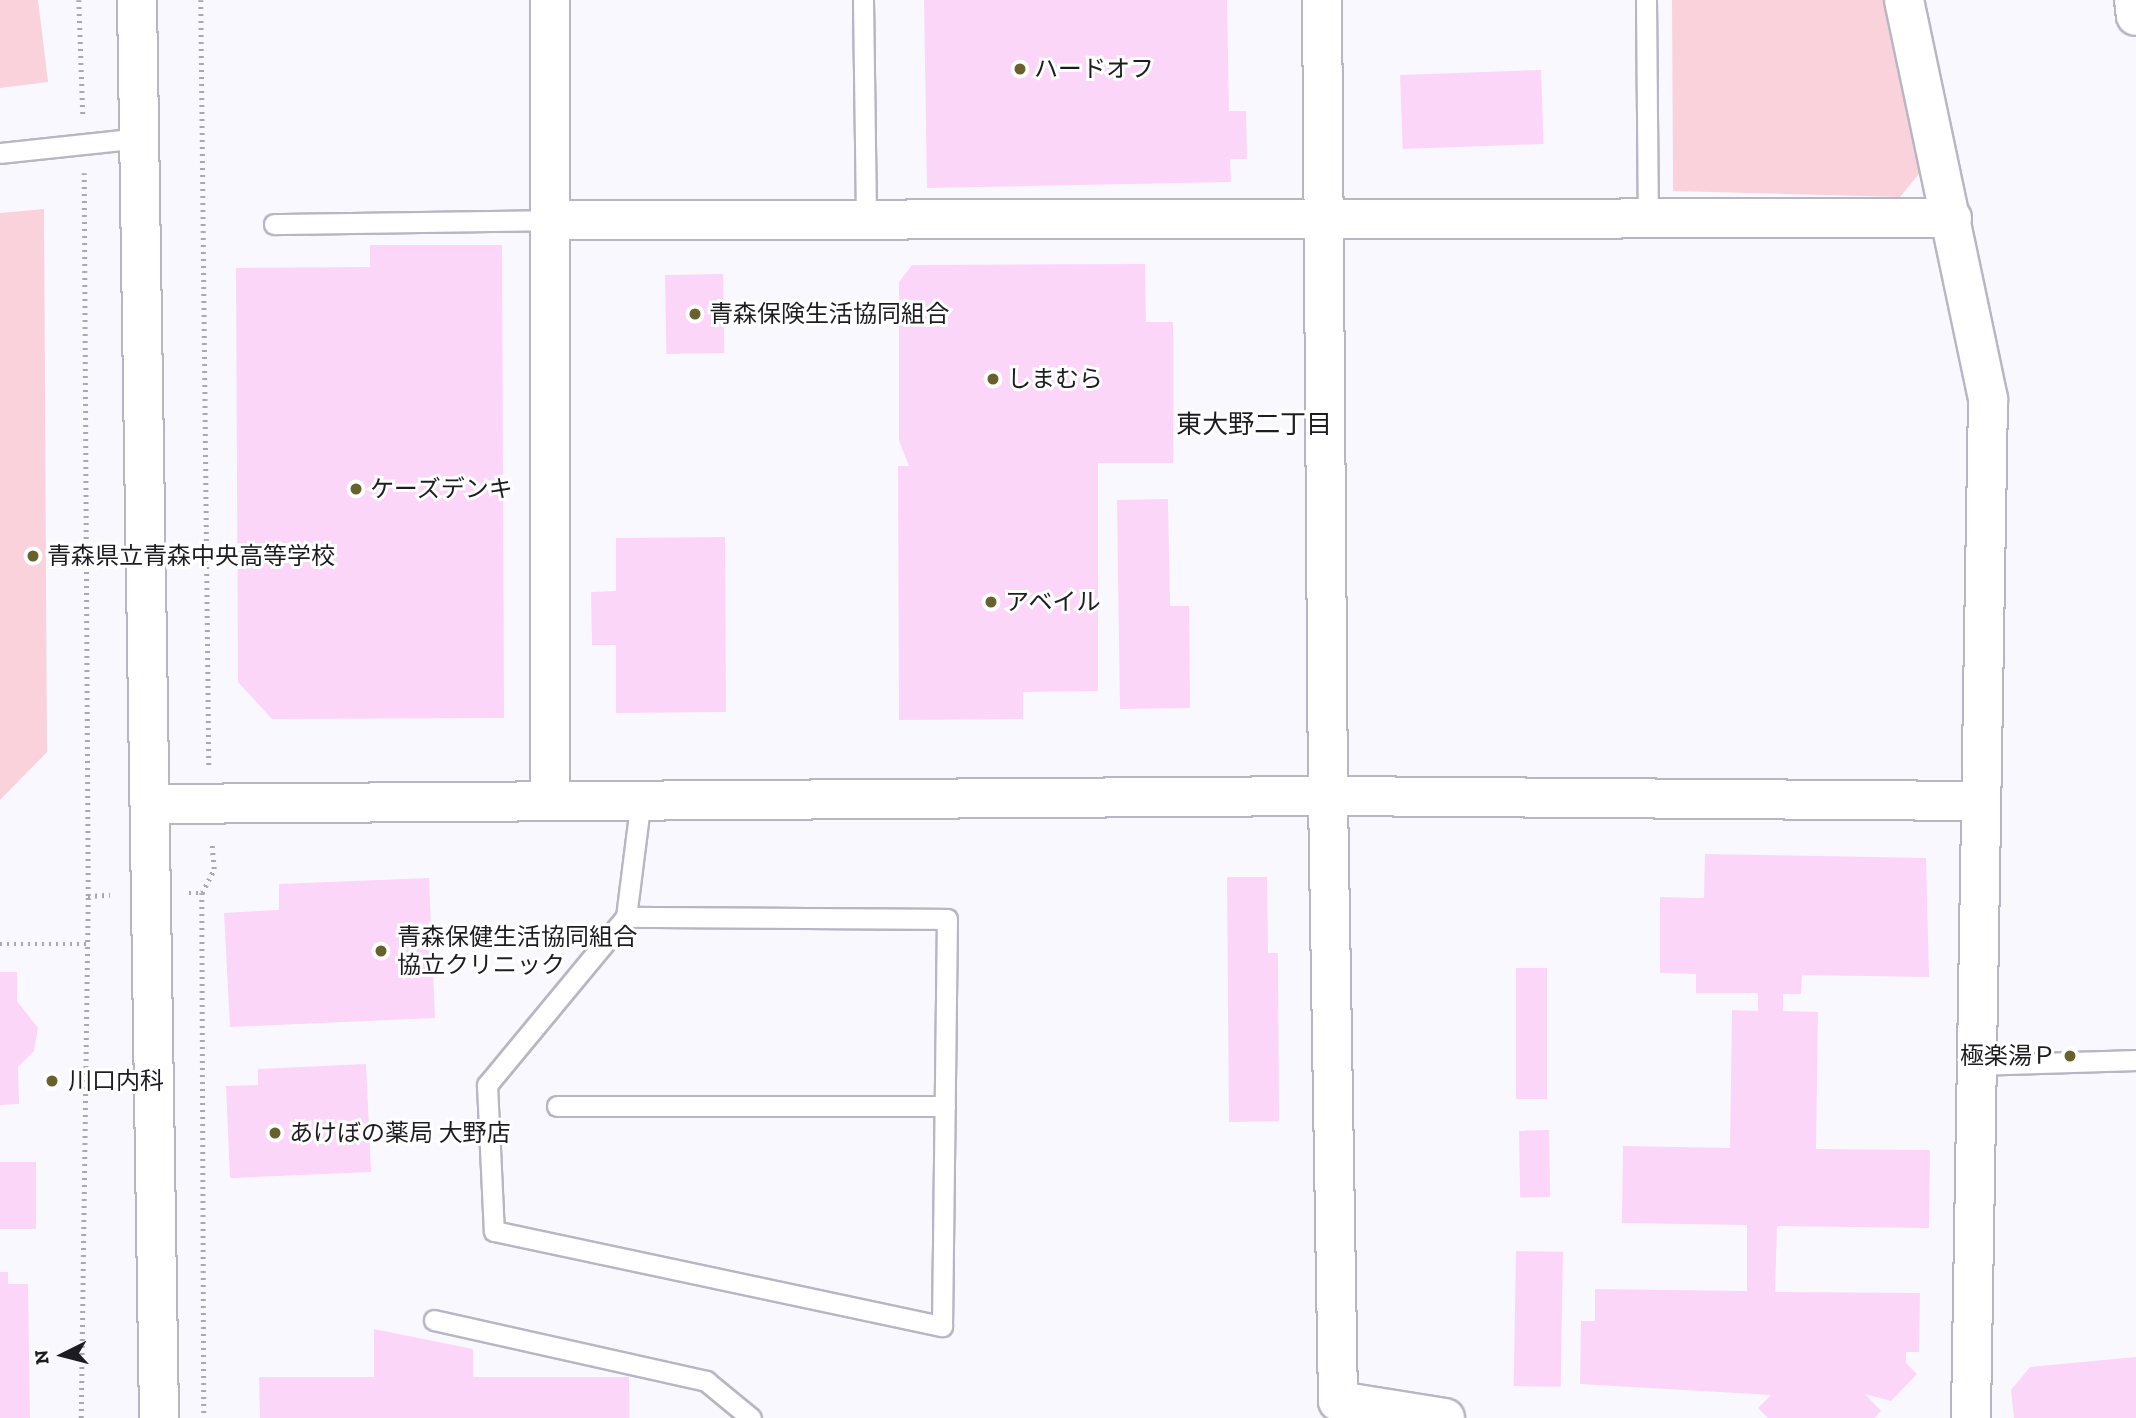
<!DOCTYPE html>
<html>
<head>
<meta charset="utf-8">
<style>
  body { margin:0 }
  #map { position:relative; width:2136px; height:1418px; overflow:hidden; background:#f9f8ff; font-family:"Zilla Slab","Noto Sans JP",serif }
  div>[style] { position:absolute }
  .green>* { inset:0; background:#fad2dc }
  .building>* { inset:0; background:#fbd6f9; transform-origin:0 0 }
  .path>* { height:4.5px; margin-top:-2.25px; transform-origin:0; background:repeating-linear-gradient(90deg,#a9a8af 0 2px,transparent 0 7px) }
  .roads { filter:drop-shadow(2px 0 #b8b6c5) drop-shadow(-2px 0 #b8b6c5) drop-shadow(0 2px #b8b6c5) drop-shadow(0 -2px #b8b6c5) }
  .service>* { height:19px; margin:-9.5px; padding:0 9.5px; transform-origin:9.5px; border-radius:9.5px; background:#fff }
  .minor>* { height:38px; margin:-19px; padding:0 19px; transform-origin:19px; border-radius:19px; background:#fff }
  .tertiary>* { height:38px; margin:-19px; padding:0 19px; transform-origin:19px; border-radius:19px; background:#fff }
  .motorway>* { height:38px; margin:-19px; padding:0 19px; transform-origin:19px; border-radius:19px; background:#fff }
  .dots>* { width:19px; height:19px; translate:-50% -50%; box-sizing:border-box; border:4px solid #fff; border-radius:50% }
  span { translate:-50% -50%; white-space:nowrap; text-align:center; line-height:1.15; -webkit-text-stroke:6px #fff; paint-order:stroke }
  .poi-label { font-size:24px; color:#1d1c21 }
  .left { translate:0 -50%; text-align:left }
  .right { translate:-100% -50%; text-align:right }
  .neighbourhood-label { font-size:26px; color:#1d1c21 }
  .north { position:absolute; left:28px; top:1320px; width:70px; height:70px; -webkit-text-stroke:5px #fff; paint-order:stroke; rotate:264deg; font-size:19px; font-weight:700; line-height:28px; text-align:center; color:#1d1c21 }
  .north::after { content:''; display:block; margin:auto; width:24px; height:32px; background:#1d1c21; clip-path:polygon(50% 0,100% 100%,50% 72%,0 100%) }
</style>
</head>
<body>
<div id="map">
  <div class="green">
    <div style="clip-path:polygon(0 0,38px 0,48px 82px,0 88px)"></div>
    <div style="clip-path:polygon(1672px 0,1886px 0,1923px 169px,1900px 197px,1673px 191px)"></div>
    <div style="clip-path:polygon(44px 209px,47px 752px,0 800px,0 213px)"></div>
  </div>
  <div class="building">
    <div style="clip-path:polygon(924px 0,1227px 0,1229px 111px,1246px 111px,1247px 159px,1230px 159px,1231px 182px,927px 188px)"></div>
    <div style="left:1541px;top:70px;width:74px;height:141px;rotate:88deg"></div>
    <div style="clip-path:polygon(370px 245px,502px 245px,504px 718px,272px 719px,238px 682px,236px 268px,370px 267px)"></div>
    <div style="clip-path:polygon(1145px 264px,1146px 322px,1173px 322px,1173px 463px,1098px 463px,1098px 691px,1023px 692px,1023px 719px,899px 720px,898px 466px,909px 466px,899px 441px,899px 282px,912px 265px)"></div>
    <div style="left:723px;top:274px;width:79px;height:58px;rotate:89deg"></div>
    <div style="clip-path:polygon(1168px 499px,1170px 606px,1189px 606px,1190px 708px,1120px 709px,1117px 500px)"></div>
    <div style="clip-path:polygon(725px 537px,726px 712px,616px 713px,616px 645px,592px 645px,591px 592px,616px 591px,616px 538px)"></div>
    <div style="clip-path:polygon(1705px 854px,1926px 858px,1929px 977px,1802px 975px,1801px 994px,1783px 994px,1783px 1011px,1818px 1012px,1816px 1149px,1930px 1150px,1929px 1228px,1777px 1226px,1775px 1292px,1920px 1293px,1919px 1352px,1906px 1352px,1906px 1363px,1917px 1374px,1891px 1401px,1865px 1394px,1881px 1411px,1875px 1418px,1768px 1418px,1758px 1408px,1771px 1395px,1580px 1384px,1581px 1321px,1595px 1321px,1595px 1289px,1747px 1291px,1747px 1225px,1622px 1223px,1623px 1146px,1730px 1148px,1732px 1010px,1758px 1011px,1758px 993px,1696px 993px,1696px 974px,1660px 973px,1660px 897px,1704px 898px)"></div>
    <div style="clip-path:polygon(1227px 877px,1267px 877px,1268px 953px,1278px 953px,1279px 1121px,1229px 1122px)"></div>
    <div style="clip-path:polygon(429px 878px,435px 1018px,230px 1027px,224px 913px,279px 910px,279px 884px)"></div>
    <div style="left:1516px;top:968px;width:31px;height:131px"></div>
    <div style="clip-path:polygon(0 972px,17px 972px,17px 1001px,38px 1028px,34px 1051px,18px 1067px,19px 1104px,0 1105px)"></div>
    <div style="clip-path:polygon(366px 1064px,371px 1172px,230px 1178px,226px 1086px,258px 1085px,258px 1069px)"></div>
    <div style="left:1549px;top:1130px;width:67px;height:30px;rotate:89deg"></div>
    <div style="left:0;top:1162px;width:36px;height:67px"></div>
    <div style="left:1516px;top:1251px;width:47px;height:135px;rotate:1deg"></div>
    <div style="clip-path:polygon(0 1272px,8px 1272px,8px 1284px,28px 1284px,30px 1418px,0 1418px)"></div>
    <div style="clip-path:polygon(374px 1329px,473px 1349px,473px 1377px,629px 1377px,629px 1418px,260px 1418px,259px 1377px,374px 1377px)"></div>
    <div style="clip-path:polygon(2136px 1357px,2136px 1418px,2014px 1418px,2011px 1390px,2030px 1367px)"></div>
  </div>
  <div class="path">
    <div style="left:79px;top:0;width:115px;rotate:88deg"></div>
    <div style="left:201px;top:0;width:766px;rotate:89.4deg"></div>
    <div style="left:189px;top:893px;width:13px"></div>
    <div style="left:202px;top:893px;width:27px;rotate:-63deg"></div>
    <div style="left:214px;top:869px;width:25px;rotate:-95deg"></div>
    <div style="left:202px;top:893px;width:525px;rotate:89.78deg"></div>
    <div style="left:88px;top:896px;width:22px;rotate:-3deg"></div>
    <div style="left:0;top:944px;width:86px"></div>
    <div style="left:81px;top:1418px;width:522px;rotate:-89.23deg"></div>
    <div style="left:88px;top:896px;width:723px;rotate:-90.32deg"></div>
  </div>
  <div class="roads">
    <div class="service">
      <div style="left:863px;top:0;width:223px;rotate:89.2deg"></div>
      <div style="left:1646px;top:0;width:220px;rotate:89.5deg"></div>
      <div style="left:0;top:153px;width:141px;rotate:-6.1deg"></div>
      <div style="left:274px;top:224px;width:277px;rotate:-0.8deg"></div>
      <div style="left:626px;top:917px;width:218px;rotate:129.6deg"></div>
      <div style="left:487px;top:1085px;width:146px;rotate:87.3deg"></div>
      <div style="left:494px;top:1231px;width:458px;rotate:12deg"></div>
      <div style="left:942px;top:1326px;width:407px;rotate:-89.3deg"></div>
      <div style="left:947px;top:919px;width:321px;rotate:-179.6deg"></div>
      <div style="left:626px;top:917px;width:120px;rotate:-82.8deg"></div>
      <div style="left:1976px;top:1065px;width:160px;rotate:-1.8deg"></div>
      <div style="left:557px;top:1106px;width:388px"></div>
      <div style="left:434px;top:1320px;width:279px;rotate:12.6deg"></div>
      <div style="left:706px;top:1381px;width:58px;rotate:39.4deg"></div>
    </div>
    <div class="minor">
      <div style="left:550px;top:0;width:799px;rotate:90deg"></div>
      <div style="left:1904px;top:0;width:408px;rotate:78.1deg"></div>
      <div style="left:1988px;top:399px;width:1019px;rotate:90.96deg"></div>
      <div style="left:551px;top:220px;width:1401px;rotate:-0.08deg"></div>
      <div style="left:1445px;top:1418px;width:108px;rotate:-171deg"></div>
      <div style="left:1338px;top:1401px;width:605px;rotate:-90.95deg"></div>
      <div style="left:1328px;top:796px;width:650px;rotate:0.44deg"></div>
    </div>
    <div class="tertiary">
      <div style="left:137px;top:0;width:1418px;rotate:89.11deg"></div>
      <div style="left:151px;top:804px;width:1177px;rotate:-0.39deg"></div>
      <div style="left:1328px;top:796px;width:796px;rotate:-90.43deg"></div>
    </div>
    <div class="motorway">
      <div style="left:2134px;top:0;width:16px;rotate:83deg"></div>
    </div>
  </div>
  <div class="dots">
    <div style="left:1020px;top:69px;background:#68612e"></div>
    <div style="left:695px;top:314px;background:#68612e"></div>
    <div style="left:993px;top:379px;background:#68612e"></div>
    <div style="left:356px;top:489px;background:#68612e"></div>
    <div style="left:33px;top:556px;background:#68612e"></div>
    <div style="left:991px;top:602px;background:#68612e"></div>
    <div style="left:381px;top:951px;background:#68612e"></div>
    <div style="left:2070px;top:1056px;background:#68612e"></div>
    <div style="left:52px;top:1081px;background:#68612e"></div>
    <div style="left:275px;top:1133px;background:#68612e"></div>
  </div>
  <div class="poi-label">
    <span class="left" style="left:1034px;top:69px">ハードオフ</span>
    <span class="left" style="left:709px;top:314px">青森保険生活協同組合</span>
    <span class="left" style="left:1007px;top:379px">しまむら</span>
    <span class="left" style="left:370px;top:489px">ケーズデンキ</span>
    <span class="left" style="left:47px;top:556px">青森県立青森中央高等学校</span>
    <span class="left" style="left:1005px;top:602px">アベイル</span>
    <span class="left" style="left:397px;top:951px">青森保健生活協同組合<br>協立クリニック</span>
    <span class="right" style="left:2056px;top:1056px">極楽湯Ｐ</span>
    <span class="left" style="left:68px;top:1081px">川口内科</span>
    <span class="left" style="left:289px;top:1133px">あけぼの薬局 大野店</span>
  </div>
  <div class="neighbourhood-label">
    <span style="left:1254px;top:425px">東大野二丁目</span>
  </div>
  <div class="north">N</div>
</div>
</body>
</html>
